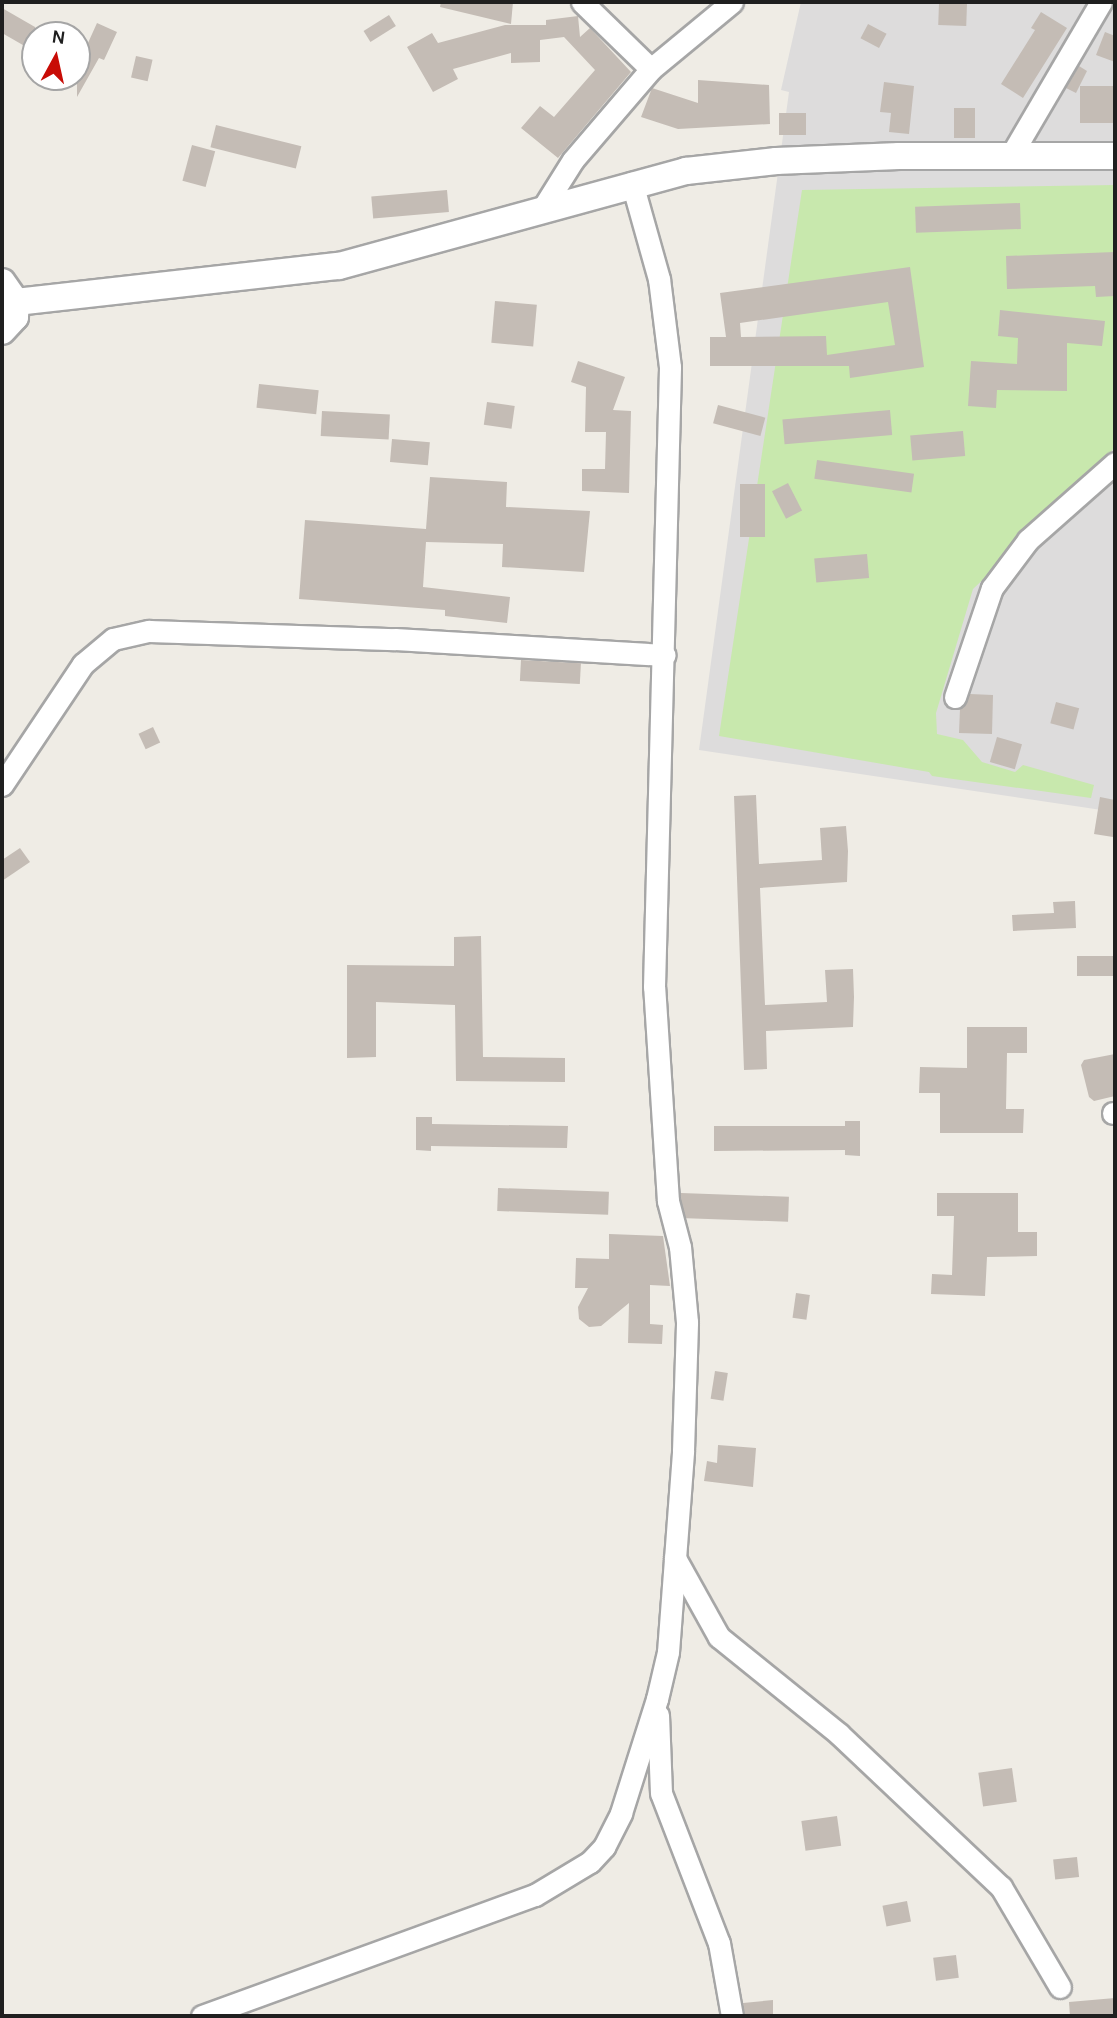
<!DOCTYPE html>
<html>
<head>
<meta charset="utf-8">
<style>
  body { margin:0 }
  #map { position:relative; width:1117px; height:2018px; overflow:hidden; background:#efece5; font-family:Karla,sans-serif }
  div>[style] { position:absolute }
  .residential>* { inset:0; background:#dddcdc }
  .grass>* { inset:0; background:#c8e8ad }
  .building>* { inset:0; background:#c4bcb5; transform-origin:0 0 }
  .roads { filter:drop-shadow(2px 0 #a6a6a6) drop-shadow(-2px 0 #a6a6a6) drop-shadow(0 2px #a6a6a6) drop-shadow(0 -2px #a6a6a6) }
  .minor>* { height:21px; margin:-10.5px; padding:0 10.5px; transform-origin:10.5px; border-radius:10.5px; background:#fff }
  .tertiary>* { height:26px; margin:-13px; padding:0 13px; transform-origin:13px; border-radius:13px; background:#fff }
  span { translate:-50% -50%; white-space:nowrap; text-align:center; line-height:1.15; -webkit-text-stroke:6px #fff; paint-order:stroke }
  .frame { position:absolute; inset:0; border:4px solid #1f1f1f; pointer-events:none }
  .north { position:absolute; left:21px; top:21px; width:70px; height:70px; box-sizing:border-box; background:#fff; border:2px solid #a5a5a5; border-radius:50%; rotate:8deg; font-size:19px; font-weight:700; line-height:28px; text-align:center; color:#1f1f1f }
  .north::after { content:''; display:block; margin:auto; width:24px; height:32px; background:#c80c06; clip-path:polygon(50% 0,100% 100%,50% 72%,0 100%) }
</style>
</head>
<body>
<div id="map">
  <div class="residential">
    <div style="clip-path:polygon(801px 2px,1115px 2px,1115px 812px,699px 750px,789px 92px,781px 90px)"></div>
  </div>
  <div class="grass">
    <div style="clip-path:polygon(1115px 185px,1115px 447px,1076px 492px,973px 589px,936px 713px,937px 734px,963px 740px,982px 762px,1015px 772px,1023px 765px,1094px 785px,1091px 798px,932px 776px,929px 772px,719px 736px,802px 190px)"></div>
  </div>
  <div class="building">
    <div style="clip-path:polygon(441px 2px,513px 2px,511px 24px,440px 7px)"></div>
    <div style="left:939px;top:3px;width:28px;height:22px;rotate:2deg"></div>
    <div style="clip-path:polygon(2px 8px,35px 27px,35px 52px,2px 33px)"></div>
    <div style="clip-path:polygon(1041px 12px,1067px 28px,1023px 98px,1001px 84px,1035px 30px,1031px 28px)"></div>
    <div style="left:389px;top:15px;width:13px;height:30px;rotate:58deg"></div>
    <div style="clip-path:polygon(578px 16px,580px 37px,590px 28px,631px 72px,558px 158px,521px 128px,540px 106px,554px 117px,595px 70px,564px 37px,540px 40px,540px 62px,511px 63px,511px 53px,453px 69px,458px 79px,433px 92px,407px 47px,432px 33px,438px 43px,505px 25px,546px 25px,546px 20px)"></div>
    <div style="clip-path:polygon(97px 23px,117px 32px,104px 60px,99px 58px,77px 97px,77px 51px,83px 54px)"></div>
    <div style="left:868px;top:24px;width:21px;height:16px;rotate:28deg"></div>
    <div style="clip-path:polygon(1105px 32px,1115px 36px,1115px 62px,1096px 55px)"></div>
    <div style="left:136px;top:56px;width:17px;height:22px;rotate:13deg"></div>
    <div style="clip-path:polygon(1079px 66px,1087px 71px,1076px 93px,1066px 88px)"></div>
    <div style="clip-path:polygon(698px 80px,769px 85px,770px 124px,678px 129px,641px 117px,652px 88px,698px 103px)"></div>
    <div style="clip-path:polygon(884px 82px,914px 86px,909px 134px,889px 132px,891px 113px,880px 112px)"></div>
    <div style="left:1115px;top:86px;width:37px;height:35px;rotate:90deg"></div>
    <div style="left:954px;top:108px;width:21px;height:30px"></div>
    <div style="left:806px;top:113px;width:22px;height:27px;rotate:90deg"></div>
    <div style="left:216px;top:125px;width:88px;height:23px;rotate:14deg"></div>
    <div style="left:192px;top:145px;width:24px;height:37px;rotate:15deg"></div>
    <div style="left:447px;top:190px;width:22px;height:76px;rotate:85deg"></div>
    <div style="left:1020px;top:203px;width:26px;height:105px;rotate:88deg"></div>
    <div style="clip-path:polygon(1115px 252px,1115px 296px,1096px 297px,1095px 286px,1007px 289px,1006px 256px)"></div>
    <div style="clip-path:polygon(evenodd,910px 267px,924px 367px,850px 378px,849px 366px,710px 366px,710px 337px,726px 337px,720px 293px,910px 267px,888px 302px,895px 345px,827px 355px,826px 336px,741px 337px,740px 323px,888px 302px)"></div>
    <div style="left:495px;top:301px;width:42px;height:42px;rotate:5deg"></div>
    <div style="clip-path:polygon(1000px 310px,1105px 321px,1102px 346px,1067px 343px,1067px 391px,997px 390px,996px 408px,968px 406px,971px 361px,1017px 364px,1018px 338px,998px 336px)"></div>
    <div style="clip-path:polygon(578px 361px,625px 377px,613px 410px,631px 411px,629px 493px,582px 491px,582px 469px,605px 469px,606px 432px,585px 432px,586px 387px,571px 382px)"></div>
    <div style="left:259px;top:384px;width:60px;height:24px;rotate:6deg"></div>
    <div style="left:487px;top:402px;width:28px;height:23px;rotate:8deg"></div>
    <div style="left:718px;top:405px;width:49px;height:19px;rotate:15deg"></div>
    <div style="left:890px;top:410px;width:25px;height:108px;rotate:85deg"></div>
    <div style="left:322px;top:411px;width:68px;height:25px;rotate:3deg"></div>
    <div style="left:963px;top:431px;width:25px;height:53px;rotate:85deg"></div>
    <div style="left:392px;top:439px;width:38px;height:23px;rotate:5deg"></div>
    <div style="left:817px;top:460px;width:98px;height:19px;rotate:8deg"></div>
    <div style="clip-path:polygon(430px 477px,507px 482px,506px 507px,590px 511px,584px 572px,502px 567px,503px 544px,426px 542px,423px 587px,510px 597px,507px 623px,445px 616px,445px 610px,299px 599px,305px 520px,426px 529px)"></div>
    <div style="left:788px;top:483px;width:31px;height:18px;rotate:63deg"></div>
    <div style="left:765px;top:484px;width:53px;height:25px;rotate:90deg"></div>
    <div style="left:867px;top:554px;width:24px;height:53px;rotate:85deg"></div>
    <div style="left:521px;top:660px;width:60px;height:21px;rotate:3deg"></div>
    <div style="clip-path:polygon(970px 694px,993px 695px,992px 734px,959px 733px,960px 709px)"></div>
    <div style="left:1056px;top:702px;width:24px;height:22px;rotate:15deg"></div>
    <div style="left:153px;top:727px;width:17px;height:16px;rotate:65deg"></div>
    <div style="left:997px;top:737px;width:26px;height:26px;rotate:16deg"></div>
    <div style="clip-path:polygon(756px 795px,759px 864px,822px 860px,820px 828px,846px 826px,848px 851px,847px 882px,760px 888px,765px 1005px,827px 1002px,825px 970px,853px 969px,854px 997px,853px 1027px,766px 1031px,767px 1069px,744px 1070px,734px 796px)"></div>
    <div style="clip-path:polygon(1100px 797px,1115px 800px,1113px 837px,1094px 834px)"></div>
    <div style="clip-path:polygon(20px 848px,30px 862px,2px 881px,2px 860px)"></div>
    <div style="clip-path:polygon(1075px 901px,1076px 928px,1013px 931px,1012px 915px,1054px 913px,1053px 902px)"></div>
    <div style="clip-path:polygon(481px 936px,483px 1057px,565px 1058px,565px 1082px,456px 1081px,455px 1005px,376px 1002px,376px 1057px,347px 1058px,347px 965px,454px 966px,454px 937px)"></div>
    <div style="left:1115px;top:956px;width:20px;height:38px;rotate:90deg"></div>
    <div style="clip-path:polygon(967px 1027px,1027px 1027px,1027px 1053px,1007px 1053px,1006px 1109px,1024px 1109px,1023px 1133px,940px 1133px,940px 1093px,919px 1093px,920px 1067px,967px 1068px)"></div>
    <div style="clip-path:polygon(1115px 1054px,1115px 1096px,1094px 1101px,1089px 1097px,1081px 1065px,1084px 1060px)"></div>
    <div style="clip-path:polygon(416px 1117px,432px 1117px,432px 1124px,568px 1126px,567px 1148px,431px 1146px,431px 1151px,416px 1150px)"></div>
    <div style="clip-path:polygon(845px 1121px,860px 1121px,860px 1156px,845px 1155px,845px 1150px,714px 1151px,714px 1126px,845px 1126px)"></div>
    <div style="left:498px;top:1188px;width:111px;height:23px;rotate:2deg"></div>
    <div style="left:681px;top:1193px;width:108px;height:25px;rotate:2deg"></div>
    <div style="clip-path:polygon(937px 1193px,1018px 1193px,1018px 1232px,1037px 1232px,1037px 1256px,987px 1257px,985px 1296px,931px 1294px,932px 1274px,952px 1275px,954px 1216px,937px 1216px)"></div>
    <div style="clip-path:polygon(609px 1234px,663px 1236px,670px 1286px,650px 1285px,650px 1324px,663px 1325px,662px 1344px,628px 1343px,629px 1303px,601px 1326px,589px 1327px,579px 1319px,578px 1307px,588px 1288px,575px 1288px,576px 1258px,609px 1259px)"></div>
    <div style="left:796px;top:1293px;width:14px;height:25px;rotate:8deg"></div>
    <div style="left:715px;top:1371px;width:13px;height:28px;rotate:9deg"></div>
    <div style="clip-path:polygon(718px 1445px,756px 1448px,753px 1487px,704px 1481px,707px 1461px,717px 1463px)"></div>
    <div style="left:1012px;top:1768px;width:34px;height:34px;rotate:82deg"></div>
    <div style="left:837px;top:1816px;width:30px;height:36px;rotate:82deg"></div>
    <div style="left:1077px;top:1857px;width:20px;height:24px;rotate:84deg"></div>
    <div style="left:907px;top:1901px;width:21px;height:25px;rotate:79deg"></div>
    <div style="left:956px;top:1955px;width:23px;height:23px;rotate:83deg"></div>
    <div style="clip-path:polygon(1115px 1998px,1115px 2016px,1070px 2016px,1069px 2002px)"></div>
    <div style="clip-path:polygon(773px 2000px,773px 2016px,745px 2016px,743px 2003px)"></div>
  </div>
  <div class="roads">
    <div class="minor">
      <div style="left:582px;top:2px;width:96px;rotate:44.2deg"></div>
      <div style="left:1010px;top:157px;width:180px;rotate:-59.6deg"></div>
      <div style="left:541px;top:211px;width:60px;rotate:-57.9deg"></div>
      <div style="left:573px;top:160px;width:120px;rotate:-49.4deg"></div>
      <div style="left:651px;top:69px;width:105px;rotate:-39.6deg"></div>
      <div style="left:955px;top:697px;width:115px;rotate:-71.3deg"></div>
      <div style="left:992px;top:588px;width:60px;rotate:-53.1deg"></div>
      <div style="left:1028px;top:540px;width:116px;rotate:-41.5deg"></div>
      <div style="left:2px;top:785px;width:146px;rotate:-56.2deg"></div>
      <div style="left:83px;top:664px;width:39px;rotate:-40deg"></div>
      <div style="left:113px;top:639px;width:37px;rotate:-13deg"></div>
      <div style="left:149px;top:631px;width:246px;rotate:1.9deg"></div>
      <div style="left:395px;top:639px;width:270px;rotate:3.4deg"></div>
      <div style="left:1113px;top:1113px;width:2px"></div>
      <div style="left:675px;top:1558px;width:90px;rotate:60.9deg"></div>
      <div style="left:719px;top:1637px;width:154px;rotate:38.9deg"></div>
      <div style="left:839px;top:1734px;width:223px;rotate:43.4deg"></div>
      <div style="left:1001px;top:1887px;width:116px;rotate:59.5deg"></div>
      <div style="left:658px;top:1715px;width:78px;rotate:87.8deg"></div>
      <div style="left:661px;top:1793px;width:161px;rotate:68.9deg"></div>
      <div style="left:719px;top:1943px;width:74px;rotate:79.9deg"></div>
      <div style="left:202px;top:2016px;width:354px;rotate:-20deg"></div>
      <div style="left:535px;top:1895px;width:64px;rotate:-31deg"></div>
      <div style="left:590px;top:1862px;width:21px;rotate:-47deg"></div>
      <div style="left:604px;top:1847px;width:38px;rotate:-63deg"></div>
      <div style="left:621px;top:1813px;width:120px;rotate:-72.5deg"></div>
      <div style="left:657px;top:1699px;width:48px;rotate:-76.8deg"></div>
      <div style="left:668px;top:1652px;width:202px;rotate:-85.7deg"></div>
      <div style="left:683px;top:1451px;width:129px;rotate:-88.2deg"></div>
      <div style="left:687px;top:1322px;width:75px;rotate:-95.3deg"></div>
      <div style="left:680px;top:1247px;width:48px;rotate:-104.6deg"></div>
      <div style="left:668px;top:1201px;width:214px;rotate:-93.7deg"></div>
      <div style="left:654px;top:987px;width:620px;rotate:-88.52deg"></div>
      <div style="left:670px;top:367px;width:89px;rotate:-97.1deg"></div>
      <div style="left:659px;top:279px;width:100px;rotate:-105.7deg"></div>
    </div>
    <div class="tertiary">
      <div style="left:2px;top:282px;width:24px;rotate:55deg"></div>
      <div style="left:16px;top:302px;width:15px;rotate:94deg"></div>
      <div style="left:15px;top:317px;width:19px;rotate:133deg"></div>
      <div style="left:16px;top:302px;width:325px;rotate:-6.4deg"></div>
      <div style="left:339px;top:266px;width:360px;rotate:-15.3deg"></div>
      <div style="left:686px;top:171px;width:91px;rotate:-6.3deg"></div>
      <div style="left:776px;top:161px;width:123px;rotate:-2.3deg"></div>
      <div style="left:899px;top:156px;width:216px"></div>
    </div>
  </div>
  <div class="frame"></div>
  <div class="north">N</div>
</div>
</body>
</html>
